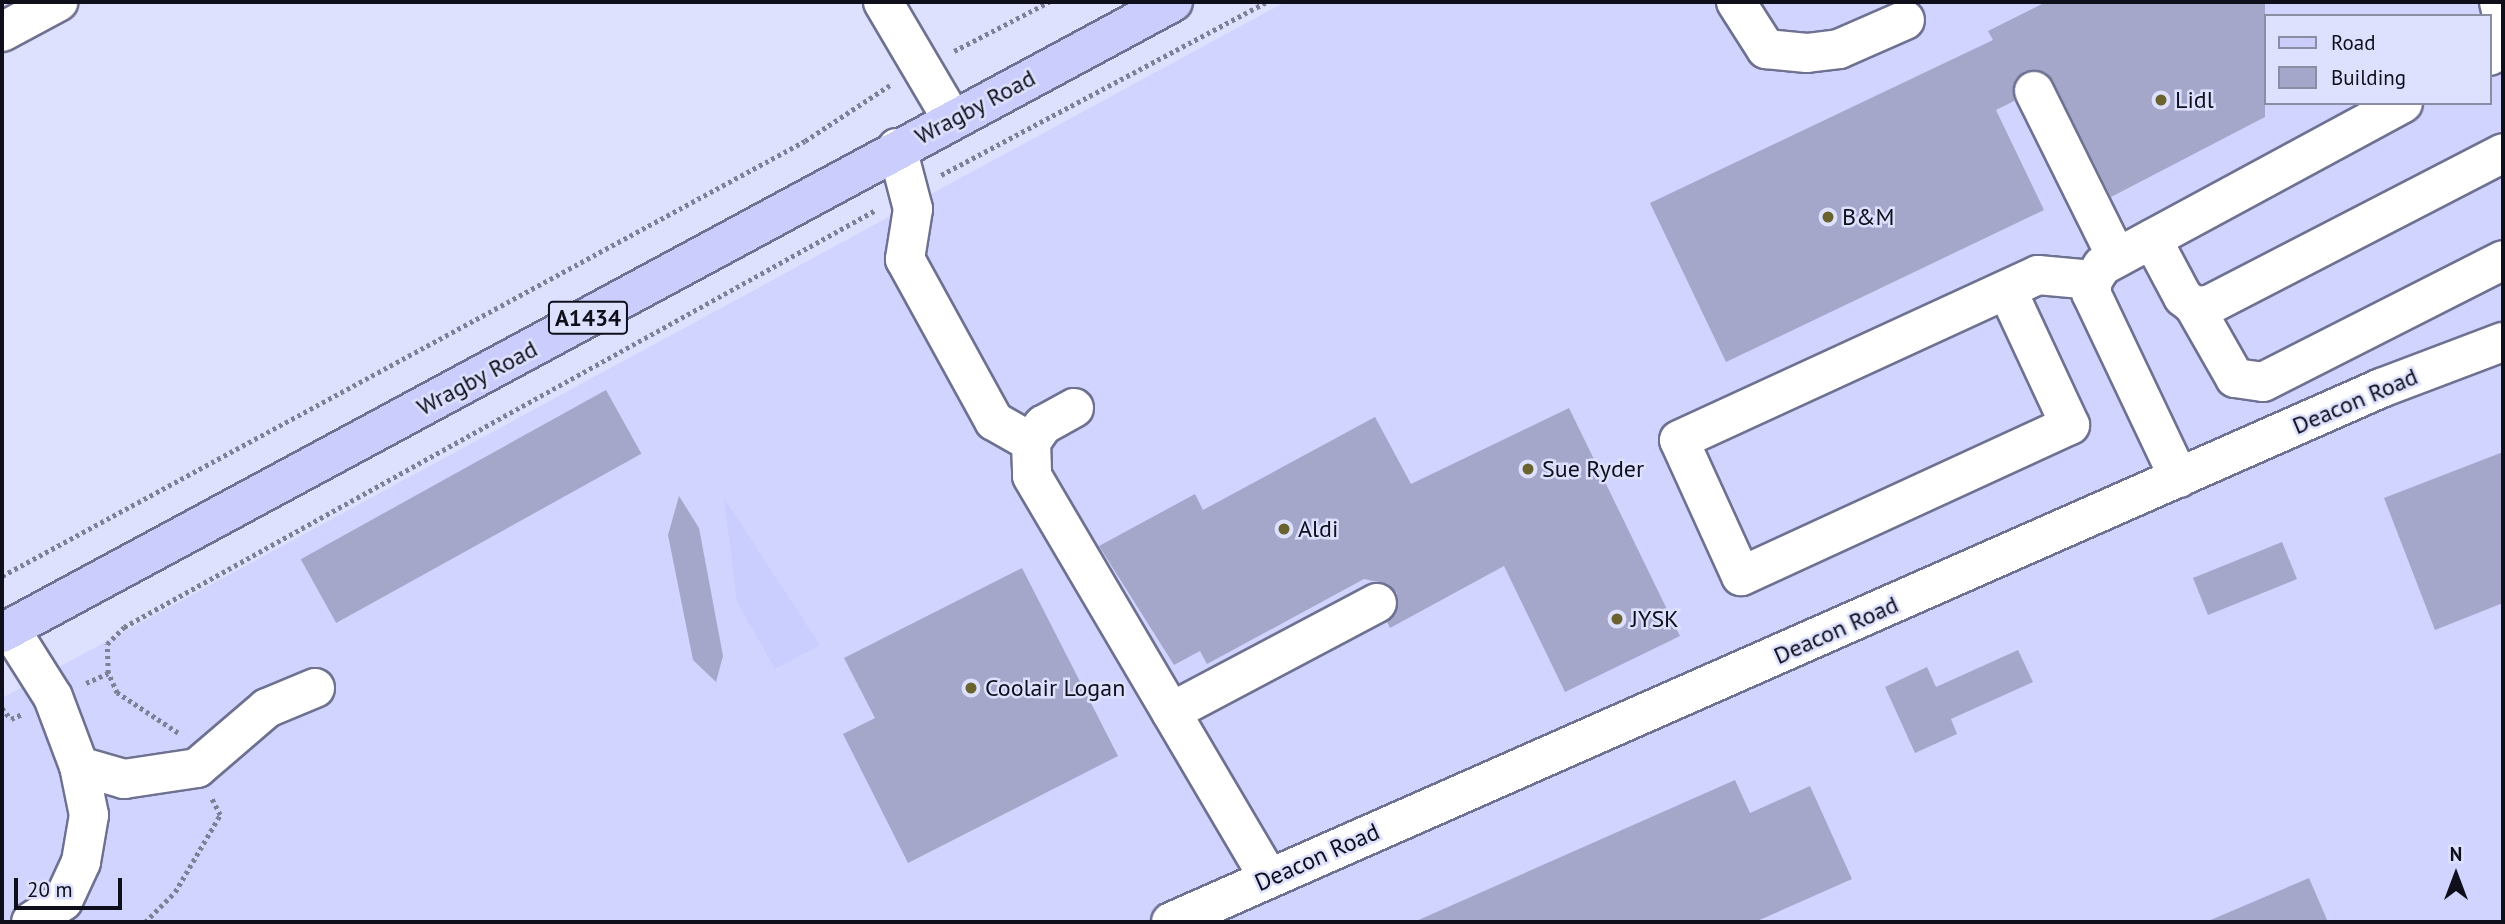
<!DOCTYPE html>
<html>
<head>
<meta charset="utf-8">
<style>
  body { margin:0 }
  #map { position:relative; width:2505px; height:924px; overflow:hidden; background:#dee1fe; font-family:"PT Sans",sans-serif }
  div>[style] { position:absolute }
  .built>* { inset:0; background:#d0d4ff }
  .green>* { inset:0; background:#cacefe }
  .building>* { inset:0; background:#a4a7c9; transform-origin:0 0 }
  .path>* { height:4.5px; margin-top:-2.25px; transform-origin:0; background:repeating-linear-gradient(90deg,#7e8095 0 3.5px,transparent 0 7px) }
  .roads { filter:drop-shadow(2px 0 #6e7190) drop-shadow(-2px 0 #6e7190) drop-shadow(0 2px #6e7190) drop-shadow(0 -2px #6e7190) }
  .minor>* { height:38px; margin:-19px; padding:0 19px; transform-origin:19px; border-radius:19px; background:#fff }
  .major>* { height:38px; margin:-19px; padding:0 19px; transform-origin:19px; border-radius:19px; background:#cbcefd }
  .dots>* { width:19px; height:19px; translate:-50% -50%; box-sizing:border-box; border:4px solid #dee1fe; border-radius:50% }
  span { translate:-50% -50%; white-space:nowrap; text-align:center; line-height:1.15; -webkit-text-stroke:5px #dee1fe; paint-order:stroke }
  .shield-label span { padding:2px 5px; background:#dee1fe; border:2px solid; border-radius:5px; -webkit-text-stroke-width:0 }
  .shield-label { font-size:23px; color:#0e0f1b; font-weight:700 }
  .poi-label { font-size:24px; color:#0e0f1b }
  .left { translate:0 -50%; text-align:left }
  .street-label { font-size:24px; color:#0e0f1b }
  .frame { position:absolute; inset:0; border:4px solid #0e0f1b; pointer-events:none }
  .legend { position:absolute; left:2264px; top:14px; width:228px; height:91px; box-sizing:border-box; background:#dee1fe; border:2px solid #8b8da3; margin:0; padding:9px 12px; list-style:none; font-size:21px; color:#0e0f1b }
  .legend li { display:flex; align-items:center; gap:14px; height:35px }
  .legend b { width:35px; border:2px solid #8b8da3 }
  .north { position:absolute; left:2421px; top:840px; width:70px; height:70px; -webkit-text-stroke:5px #dee1fe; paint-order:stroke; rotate:0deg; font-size:19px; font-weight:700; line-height:28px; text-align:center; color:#0e0f1b }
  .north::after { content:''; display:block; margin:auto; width:24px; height:32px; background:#0e0f1b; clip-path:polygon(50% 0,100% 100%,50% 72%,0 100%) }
  .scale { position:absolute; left:14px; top:878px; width:108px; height:32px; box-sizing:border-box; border:4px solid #0e0f1b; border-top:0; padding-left:9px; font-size:21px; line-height:24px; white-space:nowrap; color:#0e0f1b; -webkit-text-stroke:5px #dee1fe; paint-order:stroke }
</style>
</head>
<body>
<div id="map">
  <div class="built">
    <div style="clip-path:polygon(evenodd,1285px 2px,2503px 2px,2503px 922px,2px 922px,2px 698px,1285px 2px,2265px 16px,2489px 16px,2489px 103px,2265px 103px,2265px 16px)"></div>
  </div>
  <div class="green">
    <div style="clip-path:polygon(724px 498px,820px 645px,775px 669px,737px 602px)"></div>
  </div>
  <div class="building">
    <div style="clip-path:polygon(2046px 2px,2265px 2px,2265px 117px,2111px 197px,2053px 81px,2045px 72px,2025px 71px,2015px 80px,2014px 101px,1996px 110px,2044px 210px,1726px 362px,1650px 203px,1993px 40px,1988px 31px)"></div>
    <div style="left:606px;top:390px;width:73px;height:349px;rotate:61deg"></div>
    <div style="clip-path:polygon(1569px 408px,1680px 636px,1565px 692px,1504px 566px,1390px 628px,1387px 622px,1396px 614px,1397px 593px,1388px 584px,1364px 579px,1207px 664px,1200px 651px,1174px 665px,1099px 546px,1195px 494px,1203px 510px,1375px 417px,1411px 484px)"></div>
    <div style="clip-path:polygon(2503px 452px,2503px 603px,2435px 630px,2384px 498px)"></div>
    <div style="clip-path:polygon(679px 496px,699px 528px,723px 656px,716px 682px,693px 660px,668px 535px)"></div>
    <div style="left:2282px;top:542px;width:40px;height:96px;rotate:68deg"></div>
    <div style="clip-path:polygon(1022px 568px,1118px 756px,908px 863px,843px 734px,875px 718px,844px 658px)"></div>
    <div style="clip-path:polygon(2018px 650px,2033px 682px,1951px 719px,1957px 734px,1915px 753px,1885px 687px,1927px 667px,1936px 687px)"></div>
    <div style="clip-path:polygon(1735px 780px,1750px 813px,1810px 786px,1852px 879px,1755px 922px,1414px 922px)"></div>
    <div style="clip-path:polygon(2309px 878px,2328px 922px,2206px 922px)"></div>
  </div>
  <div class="path">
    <div style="left:954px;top:51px;width:107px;rotate:-27.3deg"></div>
    <div style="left:941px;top:175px;width:368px;rotate:-28deg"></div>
    <div style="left:2px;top:576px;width:913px;rotate:-28.45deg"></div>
    <div style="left:805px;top:141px;width:102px;rotate:-33.4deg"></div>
    <div style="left:86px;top:683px;width:24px;rotate:-24deg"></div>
    <div style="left:2px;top:708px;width:14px;rotate:51deg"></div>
    <div style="left:11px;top:719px;width:12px;rotate:-24deg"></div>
    <div style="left:178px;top:733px;width:73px;rotate:-146.7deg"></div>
    <div style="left:117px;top:693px;width:22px;rotate:-114deg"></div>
    <div style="left:108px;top:673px;width:29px;rotate:-92deg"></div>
    <div style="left:107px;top:644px;width:24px;rotate:-45deg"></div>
    <div style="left:124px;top:627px;width:858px;rotate:-29.02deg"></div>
    <div style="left:145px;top:922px;width:42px;rotate:-45deg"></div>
    <div style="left:175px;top:892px;width:89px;rotate:-59.7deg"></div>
    <div style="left:220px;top:815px;width:18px;rotate:-117deg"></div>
  </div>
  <div class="roads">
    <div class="minor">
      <div style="left:883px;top:2px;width:136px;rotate:59.5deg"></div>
      <div style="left:1736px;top:2px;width:56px;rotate:57.4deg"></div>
      <div style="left:1766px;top:49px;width:41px;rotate:5.6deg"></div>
      <div style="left:1807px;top:53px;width:32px;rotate:-7deg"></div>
      <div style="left:1839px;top:49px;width:72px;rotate:-23.7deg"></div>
      <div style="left:2499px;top:2px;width:17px;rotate:77deg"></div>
      <div style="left:2px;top:32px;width:64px;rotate:-28.2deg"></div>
      <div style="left:2489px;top:56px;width:16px;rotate:-27deg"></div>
      <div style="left:2034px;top:91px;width:186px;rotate:63.6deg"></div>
      <div style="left:897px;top:148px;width:63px;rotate:75.3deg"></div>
      <div style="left:913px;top:209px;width:51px;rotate:99.1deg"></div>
      <div style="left:905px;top:259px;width:185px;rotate:61.2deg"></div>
      <div style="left:994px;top:421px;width:43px;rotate:29.6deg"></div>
      <div style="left:2152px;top:239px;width:66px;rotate:61.9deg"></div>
      <div style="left:2183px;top:297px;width:14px;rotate:39deg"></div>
      <div style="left:2194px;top:306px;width:15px;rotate:-4deg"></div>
      <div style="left:2209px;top:305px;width:331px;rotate:-27.3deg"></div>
      <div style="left:2007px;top:290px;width:149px;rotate:65deg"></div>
      <div style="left:2070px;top:425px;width:362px;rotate:155.3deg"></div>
      <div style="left:1741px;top:576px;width:149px;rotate:-114.5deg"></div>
      <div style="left:1679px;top:440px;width:395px;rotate:-24.7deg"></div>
      <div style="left:2038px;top:275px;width:55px;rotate:5.2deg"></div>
      <div style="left:2194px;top:306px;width:83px;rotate:60.3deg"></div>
      <div style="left:2235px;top:378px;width:28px;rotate:8deg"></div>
      <div style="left:2263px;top:382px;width:269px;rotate:-26.9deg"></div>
      <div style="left:1074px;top:408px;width:35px;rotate:151deg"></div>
      <div style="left:1043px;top:425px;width:21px;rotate:125deg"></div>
      <div style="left:1031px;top:442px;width:34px;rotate:88deg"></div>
      <div style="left:1032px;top:476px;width:467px;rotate:59.5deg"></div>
      <div style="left:2179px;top:478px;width:205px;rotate:-115.4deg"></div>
      <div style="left:2091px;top:293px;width:13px;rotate:-81deg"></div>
      <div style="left:2093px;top:280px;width:17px;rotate:-57deg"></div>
      <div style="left:2102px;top:266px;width:342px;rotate:-28.4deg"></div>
      <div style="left:10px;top:629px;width:80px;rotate:57.7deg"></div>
      <div style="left:53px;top:697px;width:74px;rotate:69.4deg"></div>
      <div style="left:79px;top:766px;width:50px;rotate:78.5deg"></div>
      <div style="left:89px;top:815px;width:48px;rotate:99.7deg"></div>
      <div style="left:81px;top:862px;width:43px;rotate:114.8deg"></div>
      <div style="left:63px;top:901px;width:38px;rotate:147deg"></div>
      <div style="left:1171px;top:712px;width:233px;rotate:-27.9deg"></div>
      <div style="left:79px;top:766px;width:47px;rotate:16.1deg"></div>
      <div style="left:124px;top:779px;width:74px;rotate:-8.6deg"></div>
      <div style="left:197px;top:768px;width:92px;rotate:-40.6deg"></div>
      <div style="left:267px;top:708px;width:52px;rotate:-22.6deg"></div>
      <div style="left:1171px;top:922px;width:1323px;rotate:-23.81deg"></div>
      <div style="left:2381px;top:388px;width:130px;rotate:-20.7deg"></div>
    </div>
    <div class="major">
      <div style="left:2px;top:633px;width:1330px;rotate:-28.32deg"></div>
    </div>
  </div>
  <div class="dots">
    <div style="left:2161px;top:100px;background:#6a632f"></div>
    <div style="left:1828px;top:217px;background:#6a632f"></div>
    <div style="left:1528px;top:469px;background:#6a632f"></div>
    <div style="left:1284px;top:529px;background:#6a632f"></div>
    <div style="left:1617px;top:619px;background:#6a632f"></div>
    <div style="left:971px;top:688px;background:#6a632f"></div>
  </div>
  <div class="shield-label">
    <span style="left:588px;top:318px">A1434</span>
  </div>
  <div class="poi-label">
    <span class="left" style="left:2175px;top:100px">Lidl</span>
    <span class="left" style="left:1842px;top:217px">B&amp;M</span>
    <span class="left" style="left:1542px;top:469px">Sue Ryder</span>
    <span class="left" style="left:1298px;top:529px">Aldi</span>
    <span class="left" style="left:1631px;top:619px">JYSK</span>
    <span class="left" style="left:985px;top:688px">Coolair Logan</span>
  </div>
  <div class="street-label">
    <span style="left:975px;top:107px;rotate:-28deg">Wragby Road</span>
    <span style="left:477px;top:378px;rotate:-28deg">Wragby Road</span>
    <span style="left:2355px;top:401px;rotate:-23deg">Deacon Road</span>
    <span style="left:1836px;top:630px;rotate:-24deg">Deacon Road</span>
    <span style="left:1317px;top:857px;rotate:-24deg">Deacon Road</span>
  </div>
  <div class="frame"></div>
  <ul class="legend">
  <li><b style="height:9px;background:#cbcefd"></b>Road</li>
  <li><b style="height:19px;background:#a4a7c9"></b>Building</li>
  </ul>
  <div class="north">N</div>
  <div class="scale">20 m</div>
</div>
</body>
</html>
